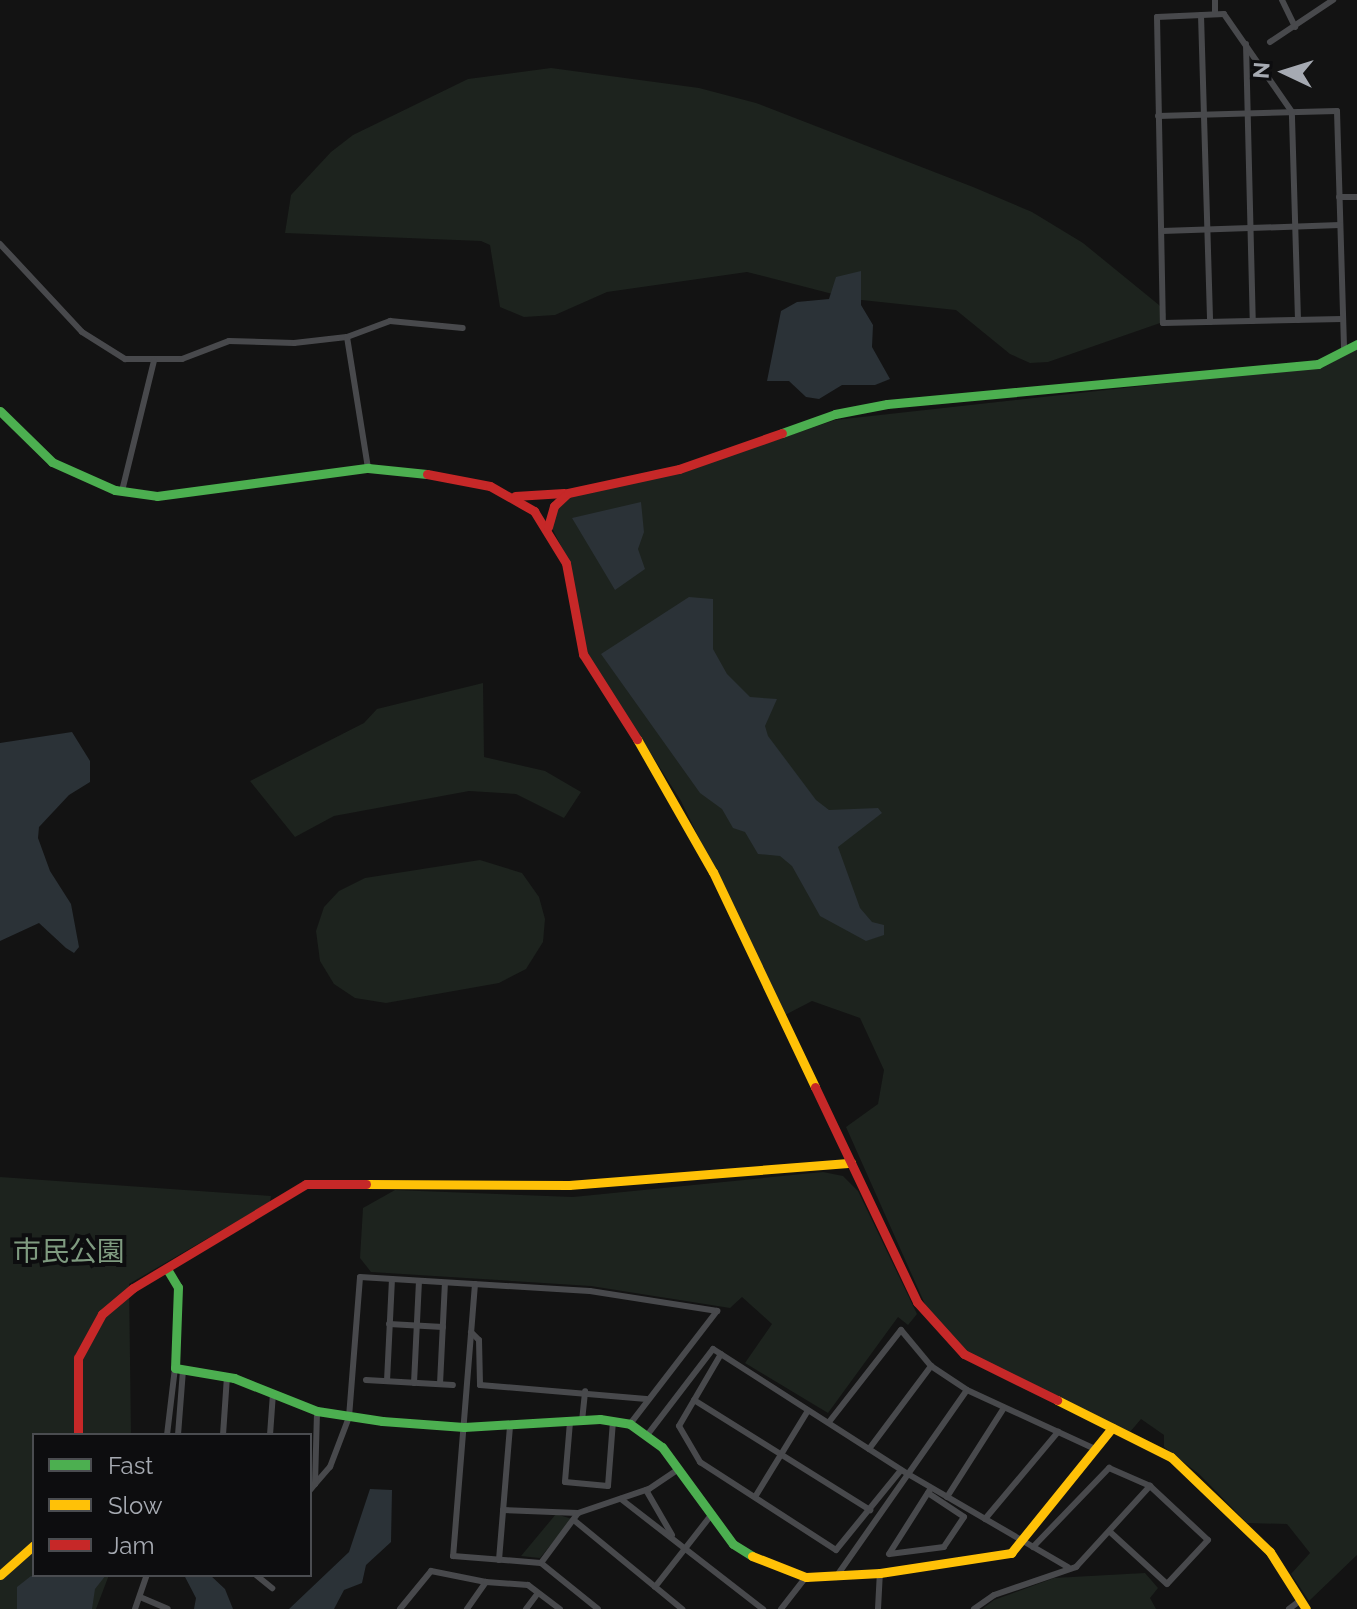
<!DOCTYPE html>
<html>
<head>
<meta charset="utf-8">
<style>
  body { margin:0 }
  #map { position:relative; width:1357px; height:1609px; overflow:hidden; background:#131313; font-family:Raleway,"Noto Sans JP",sans-serif }
  div>[style] { position:absolute }
  .green>* { inset:0; background:#1d231e }
  .water>* { inset:0; background:#2b3237 }
  .street>* { height:6px; margin:-3px; padding:0 3px; transform-origin:3px; border-radius:3px; background:#48494c }
  .fast>* { height:9px; margin:-4.5px; padding:0 4.5px; transform-origin:4.5px; border-radius:4.5px; background:#4caf50 }
  .slow>* { height:9px; margin:-4.5px; padding:0 4.5px; transform-origin:4.5px; border-radius:4.5px; background:#ffc107 }
  .jam>* { height:9px; margin:-4.5px; padding:0 4.5px; transform-origin:4.5px; border-radius:4.5px; background:#c62828 }
  span { translate:-50% -50%; white-space:nowrap; text-align:center; line-height:1.15; -webkit-text-stroke:8px #0d0d0f; paint-order:stroke }
  .park-label { font-size:28px; color:#7f9b80 }
  .legend { position:absolute; left:32px; top:1433px; width:280px; height:144px; box-sizing:border-box; background:#0d0d0f; border:2px solid #4a4c50; margin:0; padding:10px 14px; list-style:none; font-size:24px; color:#a6aab2 }
  .legend li { display:flex; align-items:center; gap:16px; height:40px }
  .legend b { width:40px; border:2px solid #4a4c50 }
  .north { position:absolute; left:1245px; top:32px; width:80px; height:80px; -webkit-text-stroke:6px #0d0d0f; paint-order:stroke; rotate:274deg; font-size:22px; font-weight:700; line-height:32px; text-align:center; color:#a6aab2 }
  .north::after { content:''; display:block; margin:auto; width:28px; height:36px; background:#a6aab2; clip-path:polygon(50% 0,100% 100%,50% 72%,0 100%) }
</style>
</head>
<body>
<div id="map">
  <div class="green">
    <div style="clip-path:polygon(551px 68px,699px 88px,756px 103px,973px 187px,1032px 212px,1083px 243px,1159px 305px,1166px 314px,1163px 322px,1048px 362px,1030px 363px,1010px 354px,956px 310px,852px 299px,747px 272px,607px 292px,555px 315px,524px 317px,500px 307px,490px 245px,481px 241px,285px 233px,291px 195px,331px 152px,353px 135px,468px 79px)"></div>
    <div style="clip-path:polygon(1357px 348px,1357px 1555px,1309px 1601px,1291px 1574px,1310px 1553px,1287px 1524px,1247px 1523px,1199px 1474px,1164px 1447px,1164px 1435px,1141px 1419px,1130px 1432px,986px 1362px,968px 1352px,928px 1311px,846px 1127px,878px 1104px,884px 1070px,860px 1018px,812px 1001px,785px 1015px,681px 801px,589px 656px,579px 631px,570px 564px,552px 528px,557px 508px,569px 497px,678px 473px,835px 420px,1321px 366px)"></div>
    <div style="clip-path:polygon(483px 683px,484px 757px,545px 771px,581px 792px,564px 818px,516px 794px,469px 791px,334px 816px,295px 837px,250px 781px,364px 723px,377px 709px)"></div>
    <div style="clip-path:polygon(480px 860px,522px 873px,539px 897px,545px 919px,543px 942px,526px 969px,499px 983px,386px 1003px,355px 998px,334px 984px,320px 961px,316px 931px,324px 907px,339px 891px,365px 878px)"></div>
    <div style="clip-path:polygon(823px 1172px,843px 1176px,858px 1191px,917px 1314px,908px 1325px,898px 1317px,828px 1413px,745px 1363px,772px 1324px,742px 1297px,730px 1308px,591px 1286px,371px 1272px,360px 1258px,363px 1208px,395px 1190px,573px 1197px)"></div>
    <div style="clip-path:polygon(0 1177px,271px 1196px,270px 1202px,129px 1284px,131px 1435px,34px 1435px,34px 1575px,109px 1575px,96px 1609px,0 1609px)"></div>
    <div style="clip-path:polygon(556px 1514px,572px 1519px,540px 1558px,521px 1556px)"></div>
    <div style="clip-path:polygon(1145px 1573px,1158px 1588px,1150px 1598px,1156px 1609px,982px 1609px,994px 1600px,1054px 1578px)"></div>
  </div>
  <div class="water">
    <div style="clip-path:polygon(861px 271px,861px 305px,873px 325px,872px 347px,890px 379px,875px 385px,842px 385px,819px 399px,806px 397px,789px 381px,767px 381px,781px 311px,797px 302px,829px 299px,836px 277px)"></div>
    <div style="clip-path:polygon(641px 502px,644px 532px,638px 549px,645px 569px,615px 590px,572px 518px)"></div>
    <div style="clip-path:polygon(689px 597px,713px 599px,713px 649px,727px 674px,750px 697px,777px 699px,765px 726px,768px 736px,816px 800px,829px 810px,878px 808px,882px 813px,838px 847px,860px 908px,872px 922px,884px 925px,884px 935px,866px 941px,820px 916px,792px 866px,780px 856px,758px 854px,745px 832px,733px 828px,722px 809px,700px 793px,601px 654px)"></div>
    <div style="clip-path:polygon(72px 732px,90px 761px,90px 782px,69px 795px,39px 827px,38px 838px,50px 871px,71px 904px,79px 947px,74px 953px,66px 948px,39px 923px,0 941px,0 743px)"></div>
    <div style="clip-path:polygon(370px 1489px,392px 1490px,391px 1542px,366px 1565px,362px 1583px,344px 1590px,334px 1609px,289px 1609px,349px 1552px)"></div>
    <div style="clip-path:polygon(106px 1575px,95px 1589px,92px 1609px,17px 1609px,17px 1587px,31px 1576px)"></div>
    <div style="clip-path:polygon(184px 1575px,210px 1575px,225px 1589px,233px 1609px,194px 1609px,196px 1598px)"></div>
  </div>
  <div class="street">
    <div style="left:1215px;top:0;width:14px;rotate:90deg"></div>
    <div style="left:1282px;top:0;width:30px;rotate:64deg"></div>
    <div style="left:1201px;top:15px;width:307px;rotate:88.3deg"></div>
    <div style="left:1270px;top:42px;width:76px;rotate:-33.7deg"></div>
    <div style="left:1246px;top:44px;width:277px;rotate:88.6deg"></div>
    <div style="left:1158px;top:116px;width:179px;rotate:-1.6deg"></div>
    <div style="left:1337px;top:111px;width:241px;rotate:88.3deg"></div>
    <div style="left:1339px;top:197px;width:18px"></div>
    <div style="left:1162px;top:231px;width:178px;rotate:-1.9deg"></div>
    <div style="left:0;top:244px;width:120px;rotate:47deg"></div>
    <div style="left:82px;top:332px;width:51px;rotate:32.1deg"></div>
    <div style="left:125px;top:359px;width:57px"></div>
    <div style="left:182px;top:359px;width:50px;rotate:-21deg"></div>
    <div style="left:229px;top:341px;width:65px;rotate:1.8deg"></div>
    <div style="left:294px;top:343px;width:53px;rotate:-6.5deg"></div>
    <div style="left:347px;top:337px;width:46px;rotate:-20.4deg"></div>
    <div style="left:390px;top:321px;width:73px;rotate:5.5deg"></div>
    <div style="left:1298px;top:320px;width:208px;rotate:-91.7deg"></div>
    <div style="left:1292px;top:112px;width:119px;rotate:-124.8deg"></div>
    <div style="left:1224px;top:14px;width:67px;rotate:177.4deg"></div>
    <div style="left:1157px;top:17px;width:306px;rotate:88.9deg"></div>
    <div style="left:1163px;top:323px;width:179px;rotate:-1.3deg"></div>
    <div style="left:347px;top:337px;width:133px;rotate:80.9deg"></div>
    <div style="left:122px;top:491px;width:134px;rotate:-76.2deg"></div>
    <div style="left:475px;top:1284px;width:273px;rotate:94.6deg"></div>
    <div style="left:453px;top:1556px;width:88px;rotate:4.5deg"></div>
    <div style="left:541px;top:1563px;width:73px;rotate:38.9deg"></div>
    <div style="left:389px;top:1324px;width:54px;rotate:3.2deg"></div>
    <div style="left:471px;top:1332px;width:11px;rotate:45deg"></div>
    <div style="left:479px;top:1340px;width:45px;rotate:88.7deg"></div>
    <div style="left:480px;top:1385px;width:167px;rotate:4.8deg"></div>
    <div style="left:721px;top:1354px;width:83px;rotate:120.3deg"></div>
    <div style="left:679px;top:1426px;width:42px;rotate:59.7deg"></div>
    <div style="left:700px;top:1462px;width:162px;rotate:32.9deg"></div>
    <div style="left:836px;top:1550px;width:103px;rotate:-50.9deg"></div>
    <div style="left:366px;top:1380px;width:87px;rotate:3.3deg"></div>
    <div style="left:387px;top:1381px;width:102px;rotate:-87.2deg"></div>
    <div style="left:414px;top:1383px;width:102px;rotate:-87.2deg"></div>
    <div style="left:440px;top:1384px;width:101px;rotate:-87.2deg"></div>
    <div style="left:694px;top:1400px;width:208px;rotate:32deg"></div>
    <div style="left:582px;top:1421px;width:30px;rotate:-84deg"></div>
    <div style="left:570px;top:1422px;width:60px;rotate:94.8deg"></div>
    <div style="left:565px;top:1482px;width:43px;rotate:5.3deg"></div>
    <div style="left:608px;top:1486px;width:65px;rotate:-85.6deg"></div>
    <div style="left:829px;top:1422px;width:117px;rotate:-52deg"></div>
    <div style="left:901px;top:1330px;width:47px;rotate:50.2deg"></div>
    <div style="left:931px;top:1366px;width:43px;rotate:33.7deg"></div>
    <div style="left:967px;top:1390px;width:141px;rotate:24.7deg"></div>
    <div style="left:648px;top:1434px;width:107px;rotate:-52.6deg"></div>
    <div style="left:713px;top:1349px;width:232px;rotate:32.7deg"></div>
    <div style="left:908px;top:1474px;width:185px;rotate:30.2deg"></div>
    <div style="left:167px;top:1435px;width:67px;rotate:-83.2deg"></div>
    <div style="left:178px;top:1435px;width:65px;rotate:-85.6deg"></div>
    <div style="left:223px;top:1435px;width:58px;rotate:-86.1deg"></div>
    <div style="left:270px;top:1435px;width:42px;rotate:-85.9deg"></div>
    <div style="left:869px;top:1449px;width:104px;rotate:-53.2deg"></div>
    <div style="left:315px;top:1484px;width:23px;rotate:-49deg"></div>
    <div style="left:330px;top:1467px;width:53px;rotate:-69.2deg"></div>
    <div style="left:349px;top:1417px;width:140px;rotate:-85.5deg"></div>
    <div style="left:360px;top:1277px;width:230px;rotate:3.5deg"></div>
    <div style="left:590px;top:1291px;width:129px;rotate:8.9deg"></div>
    <div style="left:717px;top:1311px;width:143px;rotate:127.6deg"></div>
    <div style="left:310px;top:1490px;width:8px;rotate:-50deg"></div>
    <div style="left:315px;top:1484px;width:73px;rotate:-88.4deg"></div>
    <div style="left:646px;top:1490px;width:52px;rotate:60deg"></div>
    <div style="left:928px;top:1493px;width:43px;rotate:33.7deg"></div>
    <div style="left:964px;top:1517px;width:36px;rotate:124deg"></div>
    <div style="left:944px;top:1547px;width:55px;rotate:172.7deg"></div>
    <div style="left:889px;top:1554px;width:78px;rotate:-57.5deg"></div>
    <div style="left:755px;top:1497px;width:100px;rotate:-58.5deg"></div>
    <div style="left:947px;top:1497px;width:106px;rotate:-57.4deg"></div>
    <div style="left:621px;top:1499px;width:180px;rotate:37.8deg"></div>
    <div style="left:503px;top:1510px;width:75px;rotate:2.3deg"></div>
    <div style="left:985px;top:1519px;width:114px;rotate:-50deg"></div>
    <div style="left:575px;top:1521px;width:139px;rotate:39.4deg"></div>
    <div style="left:1033px;top:1547px;width:110px;rotate:-46.1deg"></div>
    <div style="left:1109px;top:1468px;width:45px;rotate:23.7deg"></div>
    <div style="left:1150px;top:1486px;width:79px;rotate:43deg"></div>
    <div style="left:1208px;top:1540px;width:60px;rotate:133deg"></div>
    <div style="left:1167px;top:1584px;width:77px;rotate:-137.6deg"></div>
    <div style="left:499px;top:1560px;width:134px;rotate:-85.3deg"></div>
    <div style="left:541px;top:1563px;width:62px;rotate:-53.5deg"></div>
    <div style="left:578px;top:1513px;width:75px;rotate:-18.7deg"></div>
    <div style="left:649px;top:1489px;width:34px;rotate:-34deg"></div>
    <div style="left:256px;top:1575px;width:21px;rotate:39deg"></div>
    <div style="left:836px;top:1577px;width:228px;rotate:-55deg"></div>
    <div style="left:655px;top:1587px;width:88px;rotate:-52deg"></div>
    <div style="left:140px;top:1597px;width:30px;rotate:23deg"></div>
    <div style="left:135px;top:1609px;width:36px;rotate:-71deg"></div>
    <div style="left:400px;top:1609px;width:49px;rotate:-50.8deg"></div>
    <div style="left:431px;top:1571px;width:56px;rotate:11.3deg"></div>
    <div style="left:467px;top:1609px;width:33px;rotate:-55deg"></div>
    <div style="left:486px;top:1582px;width:42px;rotate:4.1deg"></div>
    <div style="left:528px;top:1585px;width:40px;rotate:37deg"></div>
    <div style="left:526px;top:1609px;width:20px;rotate:-53deg"></div>
    <div style="left:781px;top:1609px;width:41px;rotate:-52deg"></div>
    <div style="left:878px;top:1609px;width:36px;rotate:-87deg"></div>
    <div style="left:974px;top:1609px;width:24px;rotate:-35deg"></div>
    <div style="left:994px;top:1595px;width:87px;rotate:-18.9deg"></div>
    <div style="left:1076px;top:1567px;width:110px;rotate:-47.6deg"></div>
    <div style="left:1289px;top:1609px;width:15px;rotate:-37deg"></div>
  </div>
  <div class="fast">
    <div style="left:0;top:411px;width:73px;rotate:44.4deg"></div>
    <div style="left:52px;top:462px;width:69px;rotate:24deg"></div>
    <div style="left:115px;top:490px;width:42px;rotate:8.1deg"></div>
    <div style="left:157px;top:496px;width:213px;rotate:-7.6deg"></div>
    <div style="left:368px;top:468px;width:59px;rotate:5.8deg"></div>
    <div style="left:782px;top:433px;width:56px;rotate:-19.7deg"></div>
    <div style="left:835px;top:414px;width:53px;rotate:-10.9deg"></div>
    <div style="left:887px;top:404px;width:433px;rotate:-5.3deg"></div>
    <div style="left:1318px;top:364px;width:44px;rotate:-27.1deg"></div>
    <div style="left:167px;top:1269px;width:21px;rotate:59deg"></div>
    <div style="left:178px;top:1287px;width:81px;rotate:92.1deg"></div>
    <div style="left:175px;top:1368px;width:60px;rotate:9.6deg"></div>
    <div style="left:234px;top:1378px;width:89px;rotate:21.7deg"></div>
    <div style="left:317px;top:1411px;width:66px;rotate:8.7deg"></div>
    <div style="left:382px;top:1421px;width:82px;rotate:4.2deg"></div>
    <div style="left:464px;top:1427px;width:136px;rotate:-3.4deg"></div>
    <div style="left:600px;top:1419px;width:30px;rotate:9deg"></div>
    <div style="left:630px;top:1424px;width:39px;rotate:36deg"></div>
    <div style="left:662px;top:1447px;width:120px;rotate:53.8deg"></div>
    <div style="left:733px;top:1544px;width:22px;rotate:32deg"></div>
  </div>
  <div class="slow">
    <div style="left:637px;top:739px;width:153px;rotate:60.3deg"></div>
    <div style="left:713px;top:872px;width:238px;rotate:64.6deg"></div>
    <div style="left:366px;top:1184px;width:203px;rotate:0.3deg"></div>
    <div style="left:569px;top:1185px;width:283px;rotate:-4.5deg"></div>
    <div style="left:1057px;top:1400px;width:127px;rotate:26.6deg"></div>
    <div style="left:1171px;top:1457px;width:137px;rotate:43.8deg"></div>
    <div style="left:1270px;top:1552px;width:67px;rotate:57.7deg"></div>
    <div style="left:752px;top:1556px;width:58px;rotate:21.3deg"></div>
    <div style="left:806px;top:1577px;width:74px;rotate:-3.1deg"></div>
    <div style="left:880px;top:1573px;width:133px;rotate:-8.7deg"></div>
    <div style="left:1011px;top:1553px;width:161px;rotate:-51.1deg"></div>
    <div style="left:0;top:1575px;width:45px;rotate:-41.4deg"></div>
  </div>
  <div class="jam">
    <div style="left:427px;top:474px;width:64px;rotate:10.8deg"></div>
    <div style="left:490px;top:486px;width:51px;rotate:29.6deg"></div>
    <div style="left:534px;top:511px;width:61px;rotate:58.4deg"></div>
    <div style="left:566px;top:563px;width:93px;rotate:79.4deg"></div>
    <div style="left:583px;top:654px;width:101px;rotate:57.6deg"></div>
    <div style="left:515px;top:496px;width:49px;rotate:-3.5deg"></div>
    <div style="left:548px;top:527px;width:22px;rotate:-74deg"></div>
    <div style="left:554px;top:506px;width:19px;rotate:-43deg"></div>
    <div style="left:568px;top:493px;width:114px;rotate:-12.2deg"></div>
    <div style="left:679px;top:469px;width:109px;rotate:-19.3deg"></div>
    <div style="left:815px;top:1087px;width:238px;rotate:64.6deg"></div>
    <div style="left:917px;top:1302px;width:70px;rotate:47.9deg"></div>
    <div style="left:964px;top:1354px;width:104px;rotate:26.3deg"></div>
    <div style="left:78px;top:1435px;width:77px;rotate:-90deg"></div>
    <div style="left:78px;top:1358px;width:50px;rotate:-61.4deg"></div>
    <div style="left:102px;top:1314px;width:40px;rotate:-40deg"></div>
    <div style="left:133px;top:1288px;width:202px;rotate:-31deg"></div>
    <div style="left:306px;top:1184px;width:60px"></div>
  </div>
  <div class="park-label">
    <span style="left:69px;top:1252px">市民公園</span>
  </div>
  <ul class="legend">
  <li><b style="height:10px;background:#4caf50"></b>Fast</li>
  <li><b style="height:10px;background:#ffc107"></b>Slow</li>
  <li><b style="height:10px;background:#c62828"></b>Jam</li>
  </ul>
  <div class="north">N</div>
</div>
</body>
</html>
